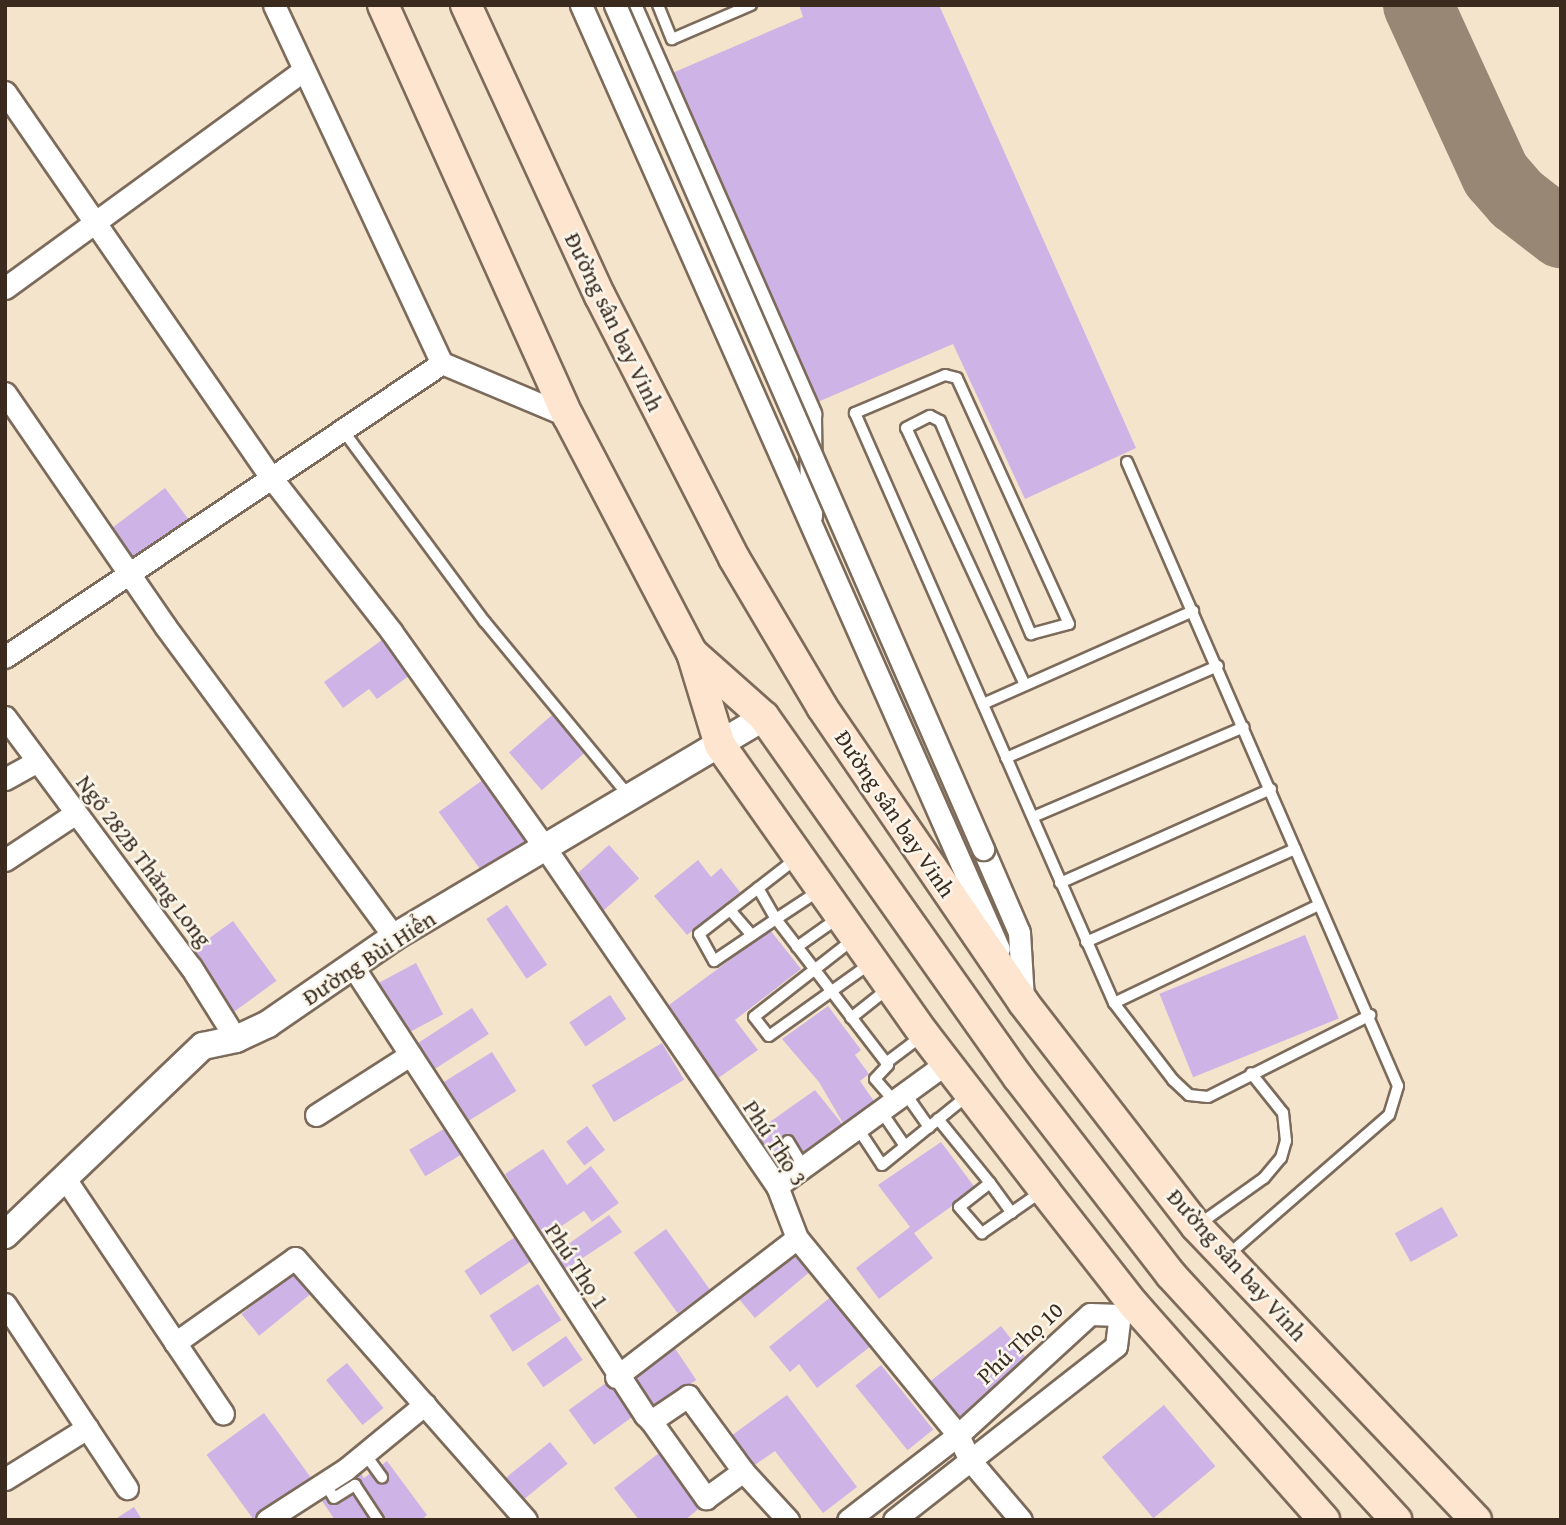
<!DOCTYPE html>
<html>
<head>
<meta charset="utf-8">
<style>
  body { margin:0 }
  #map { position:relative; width:1566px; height:1525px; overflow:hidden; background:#f4e4cb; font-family:"Gentium Book Plus",serif }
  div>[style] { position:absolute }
  .taxiway>* { height:70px; margin:-35px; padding:0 35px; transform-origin:35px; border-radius:35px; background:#988774 }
  .building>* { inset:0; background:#ceb3e6; transform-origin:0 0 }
  .roads { filter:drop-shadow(2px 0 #7c6b5b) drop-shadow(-2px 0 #7c6b5b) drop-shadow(0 2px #7c6b5b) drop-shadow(0 -2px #7c6b5b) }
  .service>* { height:10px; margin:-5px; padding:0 5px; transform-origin:5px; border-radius:5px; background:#fff }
  .minor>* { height:21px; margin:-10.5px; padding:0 10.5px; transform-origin:10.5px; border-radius:10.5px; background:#fff }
  .tertiary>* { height:26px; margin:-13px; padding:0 13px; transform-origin:13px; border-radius:13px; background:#fff }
  .secondary>* { height:30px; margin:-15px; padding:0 15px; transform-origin:15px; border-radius:15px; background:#fde5d0 }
  .bridges { filter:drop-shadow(2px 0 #7c6b5b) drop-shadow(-2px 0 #7c6b5b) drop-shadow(0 2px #7c6b5b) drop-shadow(0 -2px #7c6b5b) }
  .minor-bridge>* { height:21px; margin:-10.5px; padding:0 10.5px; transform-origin:10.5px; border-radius:10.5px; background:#fff }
  span { translate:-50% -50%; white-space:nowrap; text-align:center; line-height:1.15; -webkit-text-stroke:5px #fbf7ec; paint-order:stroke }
  .street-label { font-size:23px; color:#3b2a1e }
  .frame { position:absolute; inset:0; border:7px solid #3b2a1e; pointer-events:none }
</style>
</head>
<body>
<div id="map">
  <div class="taxiway">
    <div style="left:1418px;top:5px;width:187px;rotate:65.4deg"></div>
    <div style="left:1496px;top:175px;width:32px;rotate:49deg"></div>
    <div style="left:1517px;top:199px;width:56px;rotate:37.7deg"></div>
  </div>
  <div class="building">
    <div style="clip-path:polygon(799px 5px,939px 5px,1136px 448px,1025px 499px,953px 344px,806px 407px,663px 77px,803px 17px)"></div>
    <div style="left:165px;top:488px;width:41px;height:70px;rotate:53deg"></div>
    <div style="clip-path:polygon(386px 637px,413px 673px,377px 699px,369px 689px,343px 708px,324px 682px)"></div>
    <div style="left:552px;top:715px;width:50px;height:57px;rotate:49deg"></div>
    <div style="left:484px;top:779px;width:80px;height:56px;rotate:54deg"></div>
    <div style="left:609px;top:845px;width:45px;height:52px;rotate:48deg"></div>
    <div style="clip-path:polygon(698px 860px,711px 877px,721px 868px,740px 892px,687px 935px,654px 896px)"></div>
    <div style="left:507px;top:905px;width:72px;height:25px;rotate:56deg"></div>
    <div style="left:233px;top:921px;width:74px;height:52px;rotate:54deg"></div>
    <div style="clip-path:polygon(770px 930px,801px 969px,735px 1020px,758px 1050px,714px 1081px,669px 1005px)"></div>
    <div style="left:1305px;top:935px;width:90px;height:157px;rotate:68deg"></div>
    <div style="left:416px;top:963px;width:58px;height:43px;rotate:62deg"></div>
    <div style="left:610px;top:995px;width:29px;height:49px;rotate:56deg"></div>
    <div style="clip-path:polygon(828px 1006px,861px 1050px,855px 1055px,869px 1074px,860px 1081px,878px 1107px,847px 1130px,843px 1131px,782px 1174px,753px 1134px,815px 1090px,847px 1130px,819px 1082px,782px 1039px)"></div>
    <div style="left:472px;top:1008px;width:31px;height:70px;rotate:57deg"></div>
    <div style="left:662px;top:1043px;width:43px;height:82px;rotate:59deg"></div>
    <div style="left:492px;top:1052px;width:46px;height:62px;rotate:58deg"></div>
    <div style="left:587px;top:1126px;width:30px;height:26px;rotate:53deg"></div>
    <div style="left:447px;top:1127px;width:31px;height:44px;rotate:59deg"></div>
    <div style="clip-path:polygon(941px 1142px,976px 1189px,914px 1233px,933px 1258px,879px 1299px,856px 1268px,910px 1227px,878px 1185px)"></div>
    <div style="clip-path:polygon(543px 1149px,567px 1185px,591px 1166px,619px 1203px,592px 1222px,584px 1211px,539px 1241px,521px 1215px,527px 1211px,505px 1174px)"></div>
    <div style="left:1442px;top:1207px;width:33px;height:54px;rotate:61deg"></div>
    <div style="clip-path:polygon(609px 1215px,622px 1232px,557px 1275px,546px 1260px)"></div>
    <div style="left:666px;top:1229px;width:75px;height:40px;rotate:54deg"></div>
    <div style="left:515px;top:1237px;width:29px;height:61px;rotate:56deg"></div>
    <div style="left:789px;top:1245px;width:34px;height:73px;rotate:50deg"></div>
    <div style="left:292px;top:1273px;width:28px;height:65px;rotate:51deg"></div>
    <div style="left:538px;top:1284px;width:43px;height:58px;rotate:57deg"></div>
    <div style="clip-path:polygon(832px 1296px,871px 1346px,817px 1388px,799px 1364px,790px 1372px,769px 1347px)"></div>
    <div style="left:1001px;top:1326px;width:48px;height:91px;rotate:52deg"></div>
    <div style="left:566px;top:1336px;width:29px;height:48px;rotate:55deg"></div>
    <div style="left:670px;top:1341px;width:47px;height:58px;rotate:56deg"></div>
    <div style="left:347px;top:1363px;width:58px;height:27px;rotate:51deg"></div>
    <div style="left:881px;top:1365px;width:83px;height:33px;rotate:51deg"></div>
    <div style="left:610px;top:1380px;width:43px;height:51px;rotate:54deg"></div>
    <div style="clip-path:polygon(787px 1395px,857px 1487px,823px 1513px,775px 1451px,749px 1469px,727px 1439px)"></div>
    <div style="left:1164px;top:1405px;width:80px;height:81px;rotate:50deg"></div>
    <div style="left:264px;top:1413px;width:79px;height:71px;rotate:54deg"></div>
    <div style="left:550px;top:1442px;width:28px;height:61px;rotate:51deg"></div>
    <div style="clip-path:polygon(659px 1453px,702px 1506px,685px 1520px,639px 1520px,614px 1488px)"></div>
    <div style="clip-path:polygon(387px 1461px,427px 1515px,421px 1520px,335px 1520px,320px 1498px,360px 1472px,364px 1478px)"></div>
    <div style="clip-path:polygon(134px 1507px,142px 1520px,118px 1520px,117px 1518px)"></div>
  </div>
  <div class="roads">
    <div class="service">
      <div style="left:658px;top:5px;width:37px;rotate:68deg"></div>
      <div style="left:672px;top:39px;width:86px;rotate:-23.3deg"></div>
      <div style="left:342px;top:429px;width:240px;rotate:53.5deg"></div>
      <div style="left:485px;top:622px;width:226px;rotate:50.4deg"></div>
      <div style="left:1127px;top:462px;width:680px;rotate:66.52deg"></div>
      <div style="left:1398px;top:1086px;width:30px;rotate:107deg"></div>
      <div style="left:1389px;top:1115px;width:213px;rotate:139deg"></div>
      <div style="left:1025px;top:685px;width:283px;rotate:-114.8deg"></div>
      <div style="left:906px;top:428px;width:27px;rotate:-27deg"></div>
      <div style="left:930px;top:416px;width:11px;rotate:27deg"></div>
      <div style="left:940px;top:421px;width:232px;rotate:66.9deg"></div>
      <div style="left:1031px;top:634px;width:39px;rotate:-15deg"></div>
      <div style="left:1069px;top:624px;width:270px;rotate:-114.5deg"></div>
      <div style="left:957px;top:378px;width:12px;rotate:-166deg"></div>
      <div style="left:945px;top:375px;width:98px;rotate:157.1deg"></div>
      <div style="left:855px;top:413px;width:644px;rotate:66.3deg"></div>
      <div style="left:1114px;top:1003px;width:97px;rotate:52.5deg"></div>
      <div style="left:1173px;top:1080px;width:22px;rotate:43deg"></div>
      <div style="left:1189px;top:1095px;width:19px;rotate:6deg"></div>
      <div style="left:1208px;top:1097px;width:182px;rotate:-26.8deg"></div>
      <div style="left:983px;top:704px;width:230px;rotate:-23.9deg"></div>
      <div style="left:1006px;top:758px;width:231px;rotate:-23.5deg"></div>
      <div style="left:1033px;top:817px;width:229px;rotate:-23.1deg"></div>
      <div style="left:797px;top:858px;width:124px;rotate:142.2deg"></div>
      <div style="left:699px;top:934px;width:31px;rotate:61deg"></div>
      <div style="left:714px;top:961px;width:75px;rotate:-34.1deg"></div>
      <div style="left:776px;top:919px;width:184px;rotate:52.5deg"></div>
      <div style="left:888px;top:1065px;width:19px;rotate:133deg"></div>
      <div style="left:875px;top:1079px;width:29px;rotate:49deg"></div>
      <div style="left:1060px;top:883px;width:231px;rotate:-24deg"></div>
      <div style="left:758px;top:888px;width:36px;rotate:60deg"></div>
      <div style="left:776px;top:919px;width:53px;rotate:-33.4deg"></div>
      <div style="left:730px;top:910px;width:33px;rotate:49deg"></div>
      <div style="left:855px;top:938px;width:128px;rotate:142deg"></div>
      <div style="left:754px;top:1017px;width:24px;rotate:52deg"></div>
      <div style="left:769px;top:1036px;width:125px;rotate:-35.6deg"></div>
      <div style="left:1086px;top:942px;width:229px;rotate:-24deg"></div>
      <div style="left:797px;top:947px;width:50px;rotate:-35.3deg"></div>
      <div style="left:1114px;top:1003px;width:227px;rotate:-25.6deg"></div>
      <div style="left:851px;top:1018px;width:50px;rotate:-38.5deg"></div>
      <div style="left:886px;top:1063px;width:46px;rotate:-37.1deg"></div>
      <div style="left:905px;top:1093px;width:42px;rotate:54.8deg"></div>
      <div style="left:881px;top:1111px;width:42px;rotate:55.6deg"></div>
      <div style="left:938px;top:1119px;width:82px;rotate:50.9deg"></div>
      <div style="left:990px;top:1183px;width:39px;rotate:142deg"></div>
      <div style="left:959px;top:1207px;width:35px;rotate:49deg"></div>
      <div style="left:982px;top:1233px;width:72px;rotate:-34.8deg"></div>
      <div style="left:857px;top:1127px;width:45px;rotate:56.7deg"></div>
      <div style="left:882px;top:1165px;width:109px;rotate:-39.1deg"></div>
      <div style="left:788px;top:1141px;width:33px;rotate:59deg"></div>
      <div style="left:990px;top:1183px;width:37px;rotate:54deg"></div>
      <div style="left:1198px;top:1225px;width:81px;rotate:-35.5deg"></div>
      <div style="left:1264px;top:1178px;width:26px;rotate:-50deg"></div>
      <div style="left:1281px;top:1158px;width:18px;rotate:-74deg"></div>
      <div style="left:1286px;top:1141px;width:28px;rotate:-96deg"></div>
      <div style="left:1283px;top:1113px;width:51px;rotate:-128.7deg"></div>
      <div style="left:365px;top:1454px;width:29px;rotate:54deg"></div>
      <div style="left:325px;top:1483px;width:17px;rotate:59deg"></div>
      <div style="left:334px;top:1498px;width:25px;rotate:-32deg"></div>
      <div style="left:355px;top:1485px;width:42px;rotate:56.7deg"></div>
    </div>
    <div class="minor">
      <div style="left:274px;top:5px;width:395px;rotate:64.9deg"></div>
      <div style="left:581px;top:5px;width:1032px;rotate:66.12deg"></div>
      <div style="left:630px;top:5px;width:447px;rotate:66.2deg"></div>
      <div style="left:810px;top:414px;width:102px;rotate:89.4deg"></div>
      <div style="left:5px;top:92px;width:467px;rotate:55.4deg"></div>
      <div style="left:270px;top:476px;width:197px;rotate:52deg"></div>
      <div style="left:391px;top:631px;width:267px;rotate:54.6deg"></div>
      <div style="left:546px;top:849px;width:409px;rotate:55.6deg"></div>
      <div style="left:777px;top:1186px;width:56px;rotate:69deg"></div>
      <div style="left:797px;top:1238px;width:254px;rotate:50.7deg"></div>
      <div style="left:958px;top:1435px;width:26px;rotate:65deg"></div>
      <div style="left:969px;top:1459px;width:80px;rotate:49.6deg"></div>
      <div style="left:5px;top:288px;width:369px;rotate:-36.1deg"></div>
      <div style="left:5px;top:393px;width:283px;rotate:55.5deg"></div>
      <div style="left:165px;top:626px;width:386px;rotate:53.6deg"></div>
      <div style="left:5px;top:657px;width:527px;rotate:-33.93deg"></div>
      <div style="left:442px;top:363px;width:137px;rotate:22.8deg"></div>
      <div style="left:5px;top:717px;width:312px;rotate:53.4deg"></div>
      <div style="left:191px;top:967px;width:85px;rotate:58deg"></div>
      <div style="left:5px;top:779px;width:37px;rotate:-29deg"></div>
      <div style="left:983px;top:849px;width:90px;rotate:66.6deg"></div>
      <div style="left:1019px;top:932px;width:68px;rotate:86.6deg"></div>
      <div style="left:5px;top:860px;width:85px;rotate:-33.5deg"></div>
      <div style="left:352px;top:965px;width:537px;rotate:56.93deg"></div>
      <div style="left:645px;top:1415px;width:8px;rotate:45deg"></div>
      <div style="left:651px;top:1421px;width:45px;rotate:-34deg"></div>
      <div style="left:688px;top:1396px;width:93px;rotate:53.7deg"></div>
      <div style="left:743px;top:1471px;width:67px;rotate:47.4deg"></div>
      <div style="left:316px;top:1115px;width:112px;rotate:-32.6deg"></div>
      <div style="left:64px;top:1177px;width:285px;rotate:56.1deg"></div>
      <div style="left:777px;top:1186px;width:209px;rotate:-36deg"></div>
      <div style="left:5px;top:1304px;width:221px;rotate:56.5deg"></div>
      <div style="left:175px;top:1343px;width:147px;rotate:-35.3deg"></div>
      <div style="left:295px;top:1258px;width:349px;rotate:48.6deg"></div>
      <div style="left:616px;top:1377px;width:228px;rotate:-37.5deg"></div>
      <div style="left:651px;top:1421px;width:95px;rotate:54.5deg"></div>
      <div style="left:706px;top:1498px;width:46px;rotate:-36.1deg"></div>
      <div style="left:5px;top:1479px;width:97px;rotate:-31.9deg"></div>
      <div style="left:267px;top:1520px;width:94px;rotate:-32.8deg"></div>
      <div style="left:346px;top:1469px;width:102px;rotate:-39.4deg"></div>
      <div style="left:848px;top:1520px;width:139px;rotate:-37.7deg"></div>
      <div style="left:958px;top:1435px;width:179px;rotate:-42.5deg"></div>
      <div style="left:1090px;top:1314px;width:30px;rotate:2deg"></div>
      <div style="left:894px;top:1520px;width:282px;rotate:-38.1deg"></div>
      <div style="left:1116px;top:1346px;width:31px;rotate:-83deg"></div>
    </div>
    <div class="tertiary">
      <div style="left:5px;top:1235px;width:274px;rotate:-43.7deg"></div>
      <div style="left:203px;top:1046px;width:34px;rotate:-12deg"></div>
      <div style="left:236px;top:1039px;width:35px;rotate:-25deg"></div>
      <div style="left:268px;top:1024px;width:153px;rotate:-34.6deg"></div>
      <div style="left:394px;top:937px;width:430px;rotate:-30.7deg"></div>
    </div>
    <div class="secondary">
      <div style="left:383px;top:5px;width:451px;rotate:65.8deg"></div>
      <div style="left:568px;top:416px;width:267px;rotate:62.4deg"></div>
      <div style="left:692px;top:653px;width:96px;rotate:73.1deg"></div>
      <div style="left:720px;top:745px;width:354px;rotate:54.8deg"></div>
      <div style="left:924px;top:1034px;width:197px;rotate:52.4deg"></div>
      <div style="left:1044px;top:1190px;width:146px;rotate:52deg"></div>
      <div style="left:1134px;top:1305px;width:287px;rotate:48.5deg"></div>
      <div style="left:466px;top:5px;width:320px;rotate:65.3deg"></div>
      <div style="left:600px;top:296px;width:294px;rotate:62.9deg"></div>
      <div style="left:734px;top:558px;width:173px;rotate:59.4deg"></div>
      <div style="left:822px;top:707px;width:357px;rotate:55.7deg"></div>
      <div style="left:1023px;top:1002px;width:283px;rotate:52.3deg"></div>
      <div style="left:1196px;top:1226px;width:406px;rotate:46.4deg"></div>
      <div style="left:692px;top:653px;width:96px;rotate:41.6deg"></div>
      <div style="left:764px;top:717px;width:441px;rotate:54.8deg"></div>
      <div style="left:1018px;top:1077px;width:250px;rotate:52.3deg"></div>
      <div style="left:1171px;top:1275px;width:333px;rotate:47.4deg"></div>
    </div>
  </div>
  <div class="bridges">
    <div class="minor-bridge">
      <div style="left:615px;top:5px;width:921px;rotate:66.44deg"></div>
    </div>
  </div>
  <div class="street-label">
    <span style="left:614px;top:322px;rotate:64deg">Đường sân bay Vinh</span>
    <span style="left:895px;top:814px;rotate:56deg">Đường sân bay Vinh</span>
    <span style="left:144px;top:861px;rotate:53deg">Ngõ 282B Thăng Long</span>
    <span style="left:369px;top:958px;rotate:-33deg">Đường Bùi Hiển</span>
    <span style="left:775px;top:1143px;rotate:57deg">Phú Thọ 3</span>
    <span style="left:1237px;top:1265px;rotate:48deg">Đường sân bay Vinh</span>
    <span style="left:577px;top:1266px;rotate:57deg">Phú Thọ 1</span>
    <span style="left:1020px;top:1343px;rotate:-43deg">Phú Thọ 10</span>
  </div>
  <div class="frame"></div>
</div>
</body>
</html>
